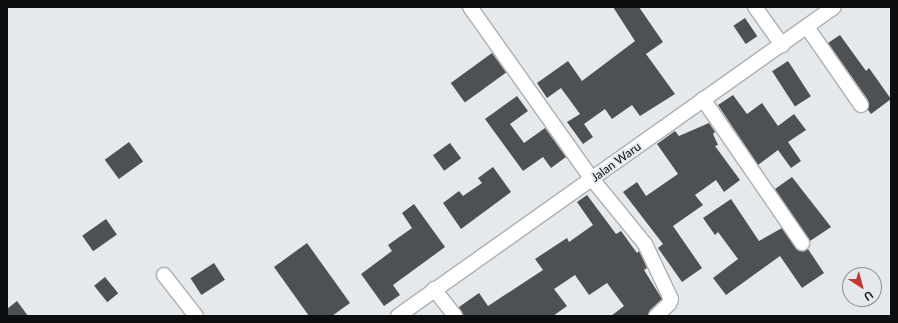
<!DOCTYPE html>
<html>
<head>
<meta charset="utf-8">
<style>
  body { margin:0 }
  #map { position:relative; width:898px; height:323px; overflow:hidden; background:#e5e9eb; font-family:Lato,sans-serif }
  div>[style] { position:absolute }
  .building>* { inset:0; background:#4e5153; transform-origin:0 0 }
  .roads { filter:drop-shadow(1px 0 #adb0b2) drop-shadow(-1px 0 #adb0b2) drop-shadow(0 1px #adb0b2) drop-shadow(0 -1px #adb0b2) }
  .minor>* { height:14px; margin:-7px; padding:0 7px; transform-origin:7px; border-radius:7px; background:#fff }
  span { translate:-50% -50%; white-space:nowrap; text-align:center; line-height:1.15; -webkit-text-stroke:4px #e5e9eb; paint-order:stroke }
  .street-label { font-size:12px; color:#0d0e0f }
  .frame { position:absolute; inset:0; border:8px solid #0d0e0f; pointer-events:none }
  .north { position:absolute; left:842px; top:267px; width:40px; height:40px; box-sizing:border-box; background:#e5e9eb; border:1px solid #8f9193; border-radius:50%; rotate:144deg; font-size:11px; font-weight:700; line-height:16px; text-align:center; color:#0d0e0f }
  .north::after { content:''; display:block; margin:auto; width:14px; height:18px; background:#c43635; clip-path:polygon(50% 0,100% 100%,50% 72%,0 100%) }
</style>
</head>
<body>
<div id="map">
  <div class="building">
    <div style="clip-path:polygon(613px 7px,639px 7px,663px 42px,646px 54px,675px 94px,640px 116px,632px 105px,612px 119px,605px 109px,584px 124px,593px 137px,583px 144px,567px 122px,580px 114px,561px 88px,547px 98px,537px 83px,568px 61px,582px 81px,635px 41px)"></div>
    <div style="left:745px;top:18px;width:22px;height:14px;rotate:56deg"></div>
    <div style="clip-path:polygon(840px 35px,866px 71px,869px 68px,891px 99px,871px 114px,868px 110px,868px 100px,828px 43px)"></div>
    <div style="left:492px;top:53px;width:24px;height:51px;rotate:54deg"></div>
    <div style="left:788px;top:61px;width:42px;height:19px;rotate:57deg"></div>
    <div style="clip-path:polygon(733px 95px,747px 114px,762px 103px,778px 126px,794px 114px,806px 130px,788px 142px,801px 161px,791px 168px,778px 150px,758px 165px,718px 105px)"></div>
    <div style="clip-path:polygon(517px 96px,528px 111px,510px 124px,524px 143px,545px 128px,566px 157px,551px 168px,543px 157px,523px 171px,485px 119px)"></div>
    <div style="clip-path:polygon(709px 123px,715px 132px,713px 134px,718px 145px,715px 146px,740px 180px,724px 192px,716px 180px,695px 195px,703px 205px,673px 226px,702px 268px,682px 282px,658px 248px,663px 244px,623px 192px,637px 182px,646px 196px,678px 174px,657px 144px,675px 131px,679px 136px)"></div>
    <div style="left:129px;top:142px;width:24px;height:30px;rotate:54deg"></div>
    <div style="left:450px;top:143px;width:19px;height:21px;rotate:54deg"></div>
    <div style="clip-path:polygon(493px 167px,511px 192px,461px 229px,443px 203px,459px 191px,463px 196px,482px 183px,478px 178px)"></div>
    <div style="clip-path:polygon(792px 177px,831px 227px,810px 241px,775px 189px)"></div>
    <div style="clip-path:polygon(587px 195px,616px 234px,621px 231px,637px 253px,639px 251px,647px 268px,644px 270px,662px 299px,650px 310px,648px 316px,611px 316px,624px 306px,607px 283px,589px 295px,575px 275px,554px 289px,567px 306px,553px 316px,463px 316px,459px 307px,479px 293px,488px 306px,543px 270px,535px 259px,567px 238px,569px 242px,593px 225px,577px 202px)"></div>
    <div style="clip-path:polygon(731px 199px,759px 241px,782px 228px,798px 250px,808px 249px,824px 273px,802px 288px,780px 256px,726px 295px,713px 278px,738px 259px,718px 232px,715px 235px,703px 218px)"></div>
    <div style="clip-path:polygon(414px 204px,445px 247px,393px 285px,400px 295px,384px 306px,361px 274px,392px 251px,388px 245px,412px 228px,402px 213px)"></div>
    <div style="left:106px;top:219px;width:19px;height:29px;rotate:55deg"></div>
    <div style="clip-path:polygon(307px 243px,350px 303px,332px 316px,309px 316px,274px 267px)"></div>
    <div style="left:214px;top:263px;width:20px;height:28px;rotate:57deg"></div>
    <div style="left:105px;top:277px;width:21px;height:14px;rotate:51deg"></div>
    <div style="clip-path:polygon(17px 301px,28px 316px,7px 316px,7px 309px)"></div>
  </div>
  <div class="roads">
    <div class="minor">
      <div style="left:470px;top:7px;width:211px;rotate:54.7deg"></div>
      <div style="left:592px;top:179px;width:84px;rotate:50.8deg"></div>
      <div style="left:645px;top:244px;width:61px;rotate:64.7deg"></div>
      <div style="left:671px;top:299px;width:5px;rotate:112deg"></div>
      <div style="left:669px;top:304px;width:18px;rotate:137deg"></div>
      <div style="left:755px;top:7px;width:47px;rotate:54.6deg"></div>
      <div style="left:807px;top:27px;width:95px;rotate:55.3deg"></div>
      <div style="left:703px;top:99px;width:175px;rotate:55.5deg"></div>
      <div style="left:164px;top:275px;width:52px;rotate:52deg"></div>
      <div style="left:434px;top:289px;width:34px;rotate:52deg"></div>
      <div style="left:398px;top:316px;width:534px;rotate:-35.33deg"></div>
    </div>
  </div>
  <div class="street-label">
    <span style="left:616px;top:162px;rotate:-36deg">Jalan Waru</span>
  </div>
  <div class="frame"></div>
  <div class="north">U</div>
</div>
</body>
</html>
